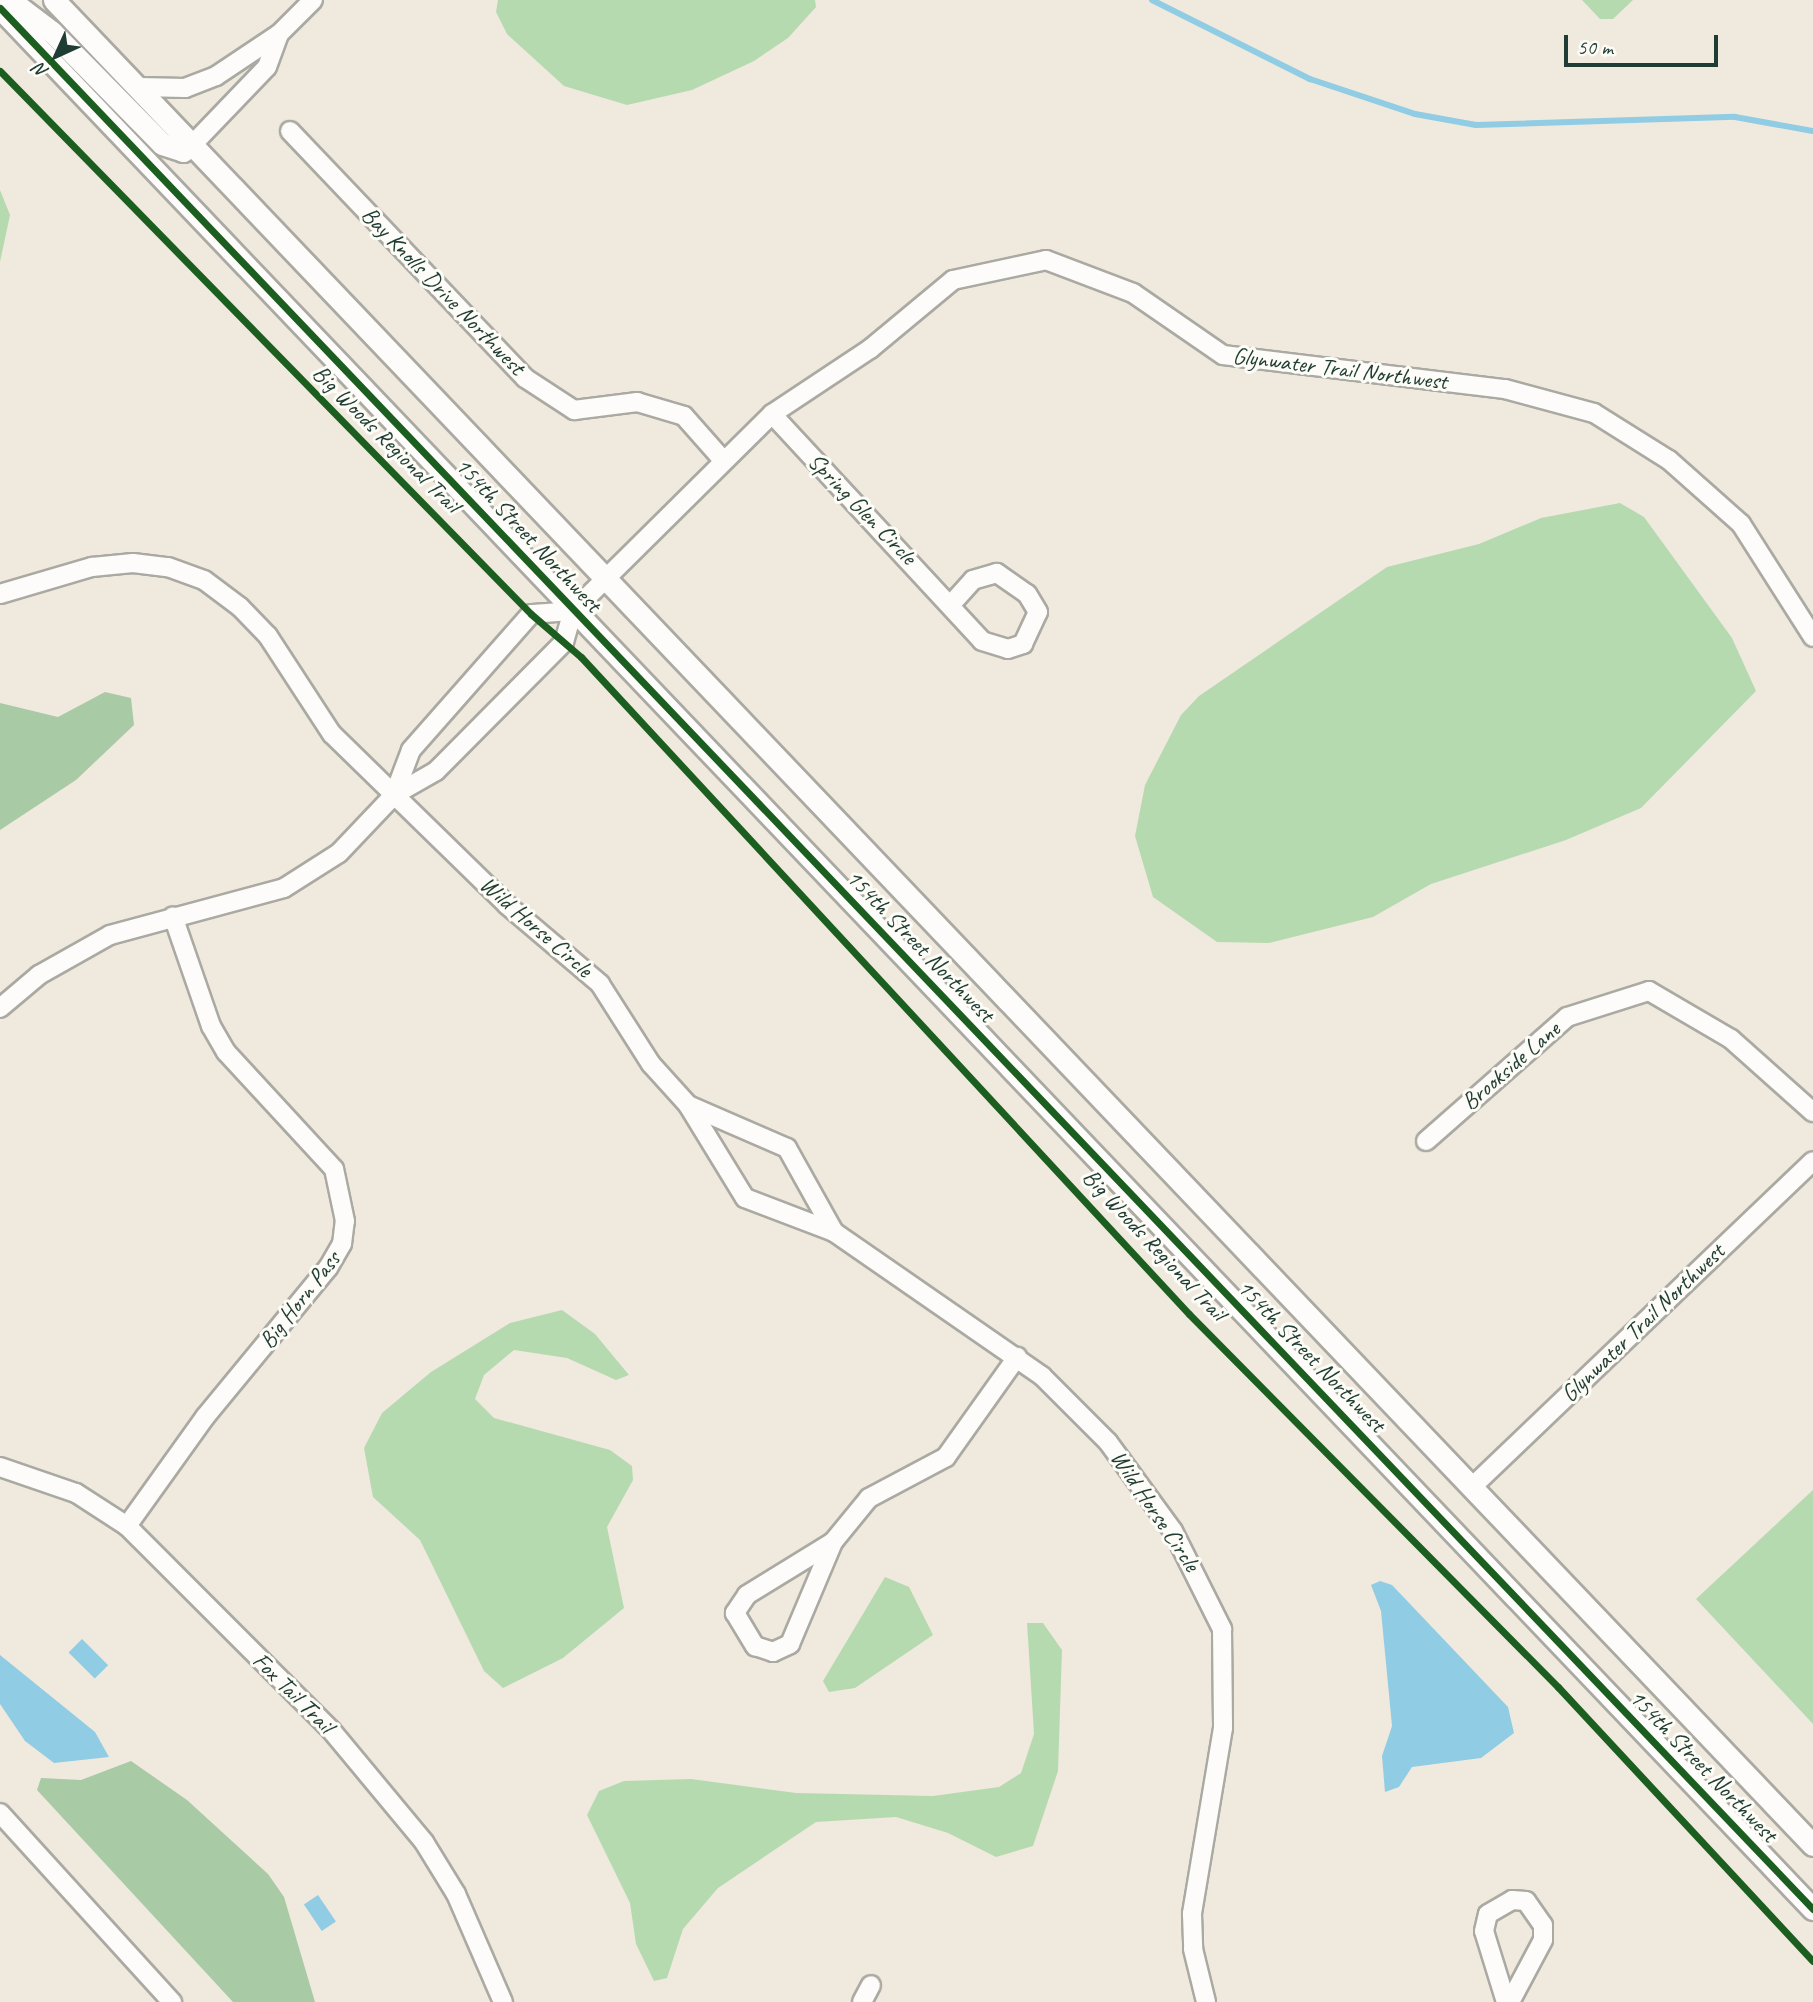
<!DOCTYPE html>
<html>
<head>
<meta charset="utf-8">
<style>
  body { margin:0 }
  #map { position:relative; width:1813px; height:2002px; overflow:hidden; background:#f0e9de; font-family:Caveat,sans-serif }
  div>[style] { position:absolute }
  .green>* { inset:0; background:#b6daaf }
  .forest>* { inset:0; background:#a8caa4 }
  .water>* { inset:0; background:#90cce3; transform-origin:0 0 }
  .stream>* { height:6px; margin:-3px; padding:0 3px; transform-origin:3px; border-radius:3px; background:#90cce3 }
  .roads { filter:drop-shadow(2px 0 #aaa9a2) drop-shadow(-2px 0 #aaa9a2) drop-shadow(0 2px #aaa9a2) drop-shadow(0 -2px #aaa9a2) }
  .minor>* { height:18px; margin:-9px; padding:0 9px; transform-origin:9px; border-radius:9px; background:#fdfcfa }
  .tertiary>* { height:21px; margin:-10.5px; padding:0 10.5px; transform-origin:10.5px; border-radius:10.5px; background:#fdfcfa }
  .cycleway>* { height:7px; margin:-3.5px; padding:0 3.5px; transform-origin:3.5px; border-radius:3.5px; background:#1b5e20 }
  span { translate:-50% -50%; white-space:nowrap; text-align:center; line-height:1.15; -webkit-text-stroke:6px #fdfcf7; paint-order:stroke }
  .street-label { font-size:24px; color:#1f3d34 }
  .north { position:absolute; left:21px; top:21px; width:70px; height:70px; -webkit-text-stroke:5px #fdfcf7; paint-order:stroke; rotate:225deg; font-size:19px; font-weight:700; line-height:28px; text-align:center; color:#1f3d34 }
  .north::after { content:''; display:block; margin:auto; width:24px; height:32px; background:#1f3d34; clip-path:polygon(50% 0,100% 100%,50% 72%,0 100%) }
  .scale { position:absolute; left:1564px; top:35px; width:154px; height:32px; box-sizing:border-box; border:4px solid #1f3d34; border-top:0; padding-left:9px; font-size:21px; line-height:24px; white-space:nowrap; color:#1f3d34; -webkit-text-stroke:5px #fdfcf7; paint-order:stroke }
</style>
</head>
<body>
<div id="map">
  <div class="green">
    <div style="clip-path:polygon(498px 0,815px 0,816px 7px,788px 38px,754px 61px,692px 90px,627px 105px,564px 86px,507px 34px,496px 12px)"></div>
    <div style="clip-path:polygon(1582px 0,1633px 0,1613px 19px,1600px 19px)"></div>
    <div style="clip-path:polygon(0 190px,10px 215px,0 262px)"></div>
    <div style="clip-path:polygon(1620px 503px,1644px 517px,1732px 638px,1756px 691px,1641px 808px,1566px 840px,1431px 884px,1373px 917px,1269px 943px,1217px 942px,1153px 897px,1135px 836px,1145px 785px,1181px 715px,1199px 696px,1387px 567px,1479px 544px,1541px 518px)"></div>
    <div style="clip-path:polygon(562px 1310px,595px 1334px,629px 1375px,616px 1380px,567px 1358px,514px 1350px,484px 1375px,475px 1399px,494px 1418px,610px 1450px,632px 1466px,633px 1480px,607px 1527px,624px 1608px,563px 1658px,503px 1688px,484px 1671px,420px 1540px,373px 1497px,364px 1448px,382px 1413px,431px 1372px,510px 1323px)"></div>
    <div style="clip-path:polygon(1813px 1490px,1813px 1724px,1696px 1599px)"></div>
    <div style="clip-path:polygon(885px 1577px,909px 1587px,933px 1635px,855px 1688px,829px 1692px,823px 1681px)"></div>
    <div style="clip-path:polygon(1027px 1623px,1043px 1623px,1062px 1650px,1058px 1771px,1033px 1846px,996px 1857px,948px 1833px,896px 1817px,816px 1822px,718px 1888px,683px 1929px,667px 1978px,654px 1981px,636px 1944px,630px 1903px,587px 1815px,599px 1791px,624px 1781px,691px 1779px,796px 1793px,933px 1796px,999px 1787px,1021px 1773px,1034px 1734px)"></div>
  </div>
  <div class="forest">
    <div style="clip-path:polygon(105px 692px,131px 698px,134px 725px,76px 780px,0 830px,0 703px,58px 717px)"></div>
    <div style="clip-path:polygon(131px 1761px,187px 1800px,268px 1874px,284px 1897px,315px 2002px,233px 2002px,37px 1790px,41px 1778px,81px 1780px)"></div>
  </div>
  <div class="water">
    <div style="clip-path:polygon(1380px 1581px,1392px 1585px,1508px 1707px,1514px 1733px,1481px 1758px,1412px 1767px,1399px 1787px,1385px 1792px,1382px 1756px,1392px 1726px,1381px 1611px,1371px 1585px)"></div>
    <div style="left:82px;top:1639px;width:37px;height:19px;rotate:45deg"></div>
    <div style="clip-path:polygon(0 1655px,95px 1732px,109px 1757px,54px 1763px,25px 1741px,0 1704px)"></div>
    <div style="left:318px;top:1895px;width:32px;height:17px;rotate:56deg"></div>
  </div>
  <div class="stream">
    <div style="left:1152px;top:0;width:177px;rotate:26.6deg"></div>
    <div style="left:1310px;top:79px;width:111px;rotate:18.4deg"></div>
    <div style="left:1415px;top:114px;width:62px;rotate:10.2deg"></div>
    <div style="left:1476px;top:125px;width:259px;rotate:-1.8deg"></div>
    <div style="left:1735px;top:117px;width:79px;rotate:10.2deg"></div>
  </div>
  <div class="roads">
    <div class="minor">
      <div style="left:139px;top:87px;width:46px;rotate:1.2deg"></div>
      <div style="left:185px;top:88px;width:33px;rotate:-21deg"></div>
      <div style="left:216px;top:76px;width:76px;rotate:-33.7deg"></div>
      <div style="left:279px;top:34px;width:48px;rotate:-45deg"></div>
      <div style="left:290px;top:131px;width:341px;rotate:46.4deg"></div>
      <div style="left:525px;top:378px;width:59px;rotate:33.1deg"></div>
      <div style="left:574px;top:410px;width:64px;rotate:-7.2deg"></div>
      <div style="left:637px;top:402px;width:49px;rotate:16.6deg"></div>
      <div style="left:684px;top:416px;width:57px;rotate:48.5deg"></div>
      <div style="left:194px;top:143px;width:105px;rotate:-46.2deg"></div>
      <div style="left:267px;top:67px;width:35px;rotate:-70deg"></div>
      <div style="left:772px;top:414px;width:309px;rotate:47.2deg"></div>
      <div style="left:982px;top:641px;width:27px;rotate:17deg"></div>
      <div style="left:1008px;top:649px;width:16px;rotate:-18deg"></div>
      <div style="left:1023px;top:644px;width:35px;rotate:-65deg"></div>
      <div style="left:1038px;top:612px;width:21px;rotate:-121deg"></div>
      <div style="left:1027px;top:594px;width:37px;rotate:-145deg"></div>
      <div style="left:997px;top:573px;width:25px;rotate:164deg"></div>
      <div style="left:973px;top:580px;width:31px;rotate:132deg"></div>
      <div style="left:0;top:594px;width:96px;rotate:-16.4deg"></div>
      <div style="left:92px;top:567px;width:41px;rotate:-5.6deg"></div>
      <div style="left:133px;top:563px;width:35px;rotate:7deg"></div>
      <div style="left:168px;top:567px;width:38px;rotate:20deg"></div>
      <div style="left:204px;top:580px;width:45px;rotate:36.9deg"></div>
      <div style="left:240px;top:607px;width:40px;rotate:46deg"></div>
      <div style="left:268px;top:636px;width:117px;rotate:56.9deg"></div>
      <div style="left:332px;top:734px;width:245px;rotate:44.3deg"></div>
      <div style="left:507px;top:905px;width:122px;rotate:40.3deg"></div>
      <div style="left:600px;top:984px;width:95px;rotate:57.5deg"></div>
      <div style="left:651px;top:1064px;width:55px;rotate:47.9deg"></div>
      <div style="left:688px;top:1105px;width:109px;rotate:58.5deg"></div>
      <div style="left:745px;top:1198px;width:95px;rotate:20.9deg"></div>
      <div style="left:834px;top:1232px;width:253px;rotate:34.7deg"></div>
      <div style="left:1042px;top:1376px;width:93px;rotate:45deg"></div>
      <div style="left:1108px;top:1442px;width:110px;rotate:53.9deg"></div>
      <div style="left:1173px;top:1531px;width:110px;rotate:63.4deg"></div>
      <div style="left:1222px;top:1629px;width:99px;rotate:89.4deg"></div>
      <div style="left:1223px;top:1728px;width:189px;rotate:99.5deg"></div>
      <div style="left:1192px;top:1914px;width:35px;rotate:88deg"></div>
      <div style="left:1193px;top:1949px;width:55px;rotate:76.2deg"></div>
      <div style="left:394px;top:795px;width:48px;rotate:-69.3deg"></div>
      <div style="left:411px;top:750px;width:181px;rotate:-48.6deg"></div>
      <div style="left:531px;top:614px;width:42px;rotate:-4.1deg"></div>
      <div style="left:0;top:1008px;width:51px;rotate:-40.2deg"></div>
      <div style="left:39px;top:975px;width:81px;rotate:-29.4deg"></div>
      <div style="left:110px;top:935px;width:180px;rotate:-15.1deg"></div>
      <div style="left:284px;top:888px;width:65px;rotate:-32.5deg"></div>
      <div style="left:339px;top:853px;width:80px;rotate:-46.5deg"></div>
      <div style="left:394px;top:795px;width:48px;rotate:-29.7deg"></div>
      <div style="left:436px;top:771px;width:182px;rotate:-45.2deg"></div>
      <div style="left:564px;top:642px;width:32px;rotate:-74deg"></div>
      <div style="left:573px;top:611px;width:280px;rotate:-44.7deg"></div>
      <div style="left:772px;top:414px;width:118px;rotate:-33.6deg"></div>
      <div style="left:870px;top:349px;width:108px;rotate:-39.7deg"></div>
      <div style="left:953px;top:280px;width:95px;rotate:-12.1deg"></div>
      <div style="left:1046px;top:260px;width:93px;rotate:20.8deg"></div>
      <div style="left:1133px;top:293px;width:109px;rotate:34.6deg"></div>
      <div style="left:1223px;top:355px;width:284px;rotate:6.9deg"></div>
      <div style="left:1505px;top:389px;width:92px;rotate:15.1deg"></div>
      <div style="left:1594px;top:413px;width:89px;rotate:32.1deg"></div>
      <div style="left:1669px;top:460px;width:96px;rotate:41.6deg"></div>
      <div style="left:1741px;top:524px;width:134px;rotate:57.5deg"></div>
      <div style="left:688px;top:1105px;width:108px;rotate:23.5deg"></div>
      <div style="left:787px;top:1148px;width:96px;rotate:60.8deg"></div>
      <div style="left:1426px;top:1141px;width:188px;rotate:-41.3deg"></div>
      <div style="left:1567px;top:1017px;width:86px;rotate:-17.6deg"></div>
      <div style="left:1649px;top:991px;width:95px;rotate:30.3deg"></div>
      <div style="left:1731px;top:1039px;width:110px;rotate:41.7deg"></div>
      <div style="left:0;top:1467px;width:80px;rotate:18.9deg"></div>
      <div style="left:76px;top:1493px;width:61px;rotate:32.9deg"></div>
      <div style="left:127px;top:1526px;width:288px;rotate:45deg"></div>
      <div style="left:331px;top:1730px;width:146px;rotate:50.3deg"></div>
      <div style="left:424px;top:1842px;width:61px;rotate:58.4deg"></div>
      <div style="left:456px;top:1894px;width:118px;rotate:66.5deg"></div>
      <div style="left:1473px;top:1486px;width:470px;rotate:-43.7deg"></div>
      <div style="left:127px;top:1526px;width:134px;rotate:-54.4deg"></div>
      <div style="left:205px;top:1417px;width:193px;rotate:-50.5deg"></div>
      <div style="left:328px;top:1268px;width:28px;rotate:-60deg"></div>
      <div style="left:342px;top:1244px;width:23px;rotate:-83deg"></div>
      <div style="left:345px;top:1221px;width:53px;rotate:-101.9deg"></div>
      <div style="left:334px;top:1169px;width:159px;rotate:-132.7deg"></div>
      <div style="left:226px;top:1052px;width:30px;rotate:-120deg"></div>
      <div style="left:211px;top:1026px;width:116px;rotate:-109.1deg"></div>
      <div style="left:833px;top:1542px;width:101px;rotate:148.4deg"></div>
      <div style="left:747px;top:1595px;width:22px;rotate:124deg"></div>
      <div style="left:735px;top:1613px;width:39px;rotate:59deg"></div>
      <div style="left:755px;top:1646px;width:19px;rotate:18deg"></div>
      <div style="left:773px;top:1652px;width:19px;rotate:-25deg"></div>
      <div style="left:790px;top:1644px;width:111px;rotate:-67.1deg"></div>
      <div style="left:833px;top:1542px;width:57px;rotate:-50.7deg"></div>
      <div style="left:869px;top:1498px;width:87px;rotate:-28deg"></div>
      <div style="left:946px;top:1457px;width:123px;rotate:-54.6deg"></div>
      <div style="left:0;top:1813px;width:256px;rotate:47.7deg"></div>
      <div style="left:862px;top:2002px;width:19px;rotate:-62deg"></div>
      <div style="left:1506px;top:2002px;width:74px;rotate:-107.2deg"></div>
      <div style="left:1484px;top:1931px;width:17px;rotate:-77deg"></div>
      <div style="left:1488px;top:1914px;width:28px;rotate:-30deg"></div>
      <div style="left:1512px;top:1900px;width:14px;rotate:4deg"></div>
      <div style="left:1526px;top:1901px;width:29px;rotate:55deg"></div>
      <div style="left:1543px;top:1925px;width:15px;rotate:90deg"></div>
      <div style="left:1543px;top:1940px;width:70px;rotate:118deg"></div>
    </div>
    <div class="tertiary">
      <div style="left:10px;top:0;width:53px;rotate:37.3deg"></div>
      <div style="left:52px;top:32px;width:157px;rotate:45.5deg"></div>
      <div style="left:162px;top:144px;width:22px;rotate:18deg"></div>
      <div style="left:183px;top:151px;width:14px;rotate:-36deg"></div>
      <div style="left:54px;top:0;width:2549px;rotate:46.37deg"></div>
      <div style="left:0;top:8px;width:2627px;rotate:46.36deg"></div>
    </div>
  </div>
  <div class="cycleway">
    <div style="left:0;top:8px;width:2627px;rotate:46.36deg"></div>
    <div style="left:0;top:71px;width:759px;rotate:45.64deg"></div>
    <div style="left:531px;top:614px;width:66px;rotate:40.7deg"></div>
    <div style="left:581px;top:657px;width:895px;rotate:47.22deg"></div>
    <div style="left:1189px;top:1314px;width:525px;rotate:45.31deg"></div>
    <div style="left:1558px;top:1687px;width:374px;rotate:47.1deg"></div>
  </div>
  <div class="street-label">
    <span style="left:443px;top:291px;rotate:46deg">Bay Knolls Drive Northwest</span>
    <span style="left:1340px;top:369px;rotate:7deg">Glynwater Trail Northwest</span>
    <span style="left:386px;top:439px;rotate:45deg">Big Woods Regional Trail</span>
    <span style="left:862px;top:509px;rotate:46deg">Spring Glen Circle</span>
    <span style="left:528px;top:535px;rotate:47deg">154th Street Northwest</span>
    <span style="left:536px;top:927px;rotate:41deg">Wild Horse Circle</span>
    <span style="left:920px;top:946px;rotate:46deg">154th Street Northwest</span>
    <span style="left:1511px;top:1066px;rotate:-41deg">Brookside Lane</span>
    <span style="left:1154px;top:1245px;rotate:47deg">Big Woods Regional Trail</span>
    <span style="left:300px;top:1300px;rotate:-52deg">Big Horn Pass</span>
    <span style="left:1643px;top:1323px;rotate:-44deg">Glynwater Trail Northwest</span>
    <span style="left:1311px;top:1356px;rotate:46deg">154th Street Northwest</span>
    <span style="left:1155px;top:1511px;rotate:56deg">Wild Horse Circle</span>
    <span style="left:293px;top:1693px;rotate:45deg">Fox Tail Trail</span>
    <span style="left:1703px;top:1766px;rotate:46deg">154th Street Northwest</span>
  </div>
  <div class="north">N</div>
  <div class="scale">50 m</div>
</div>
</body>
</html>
